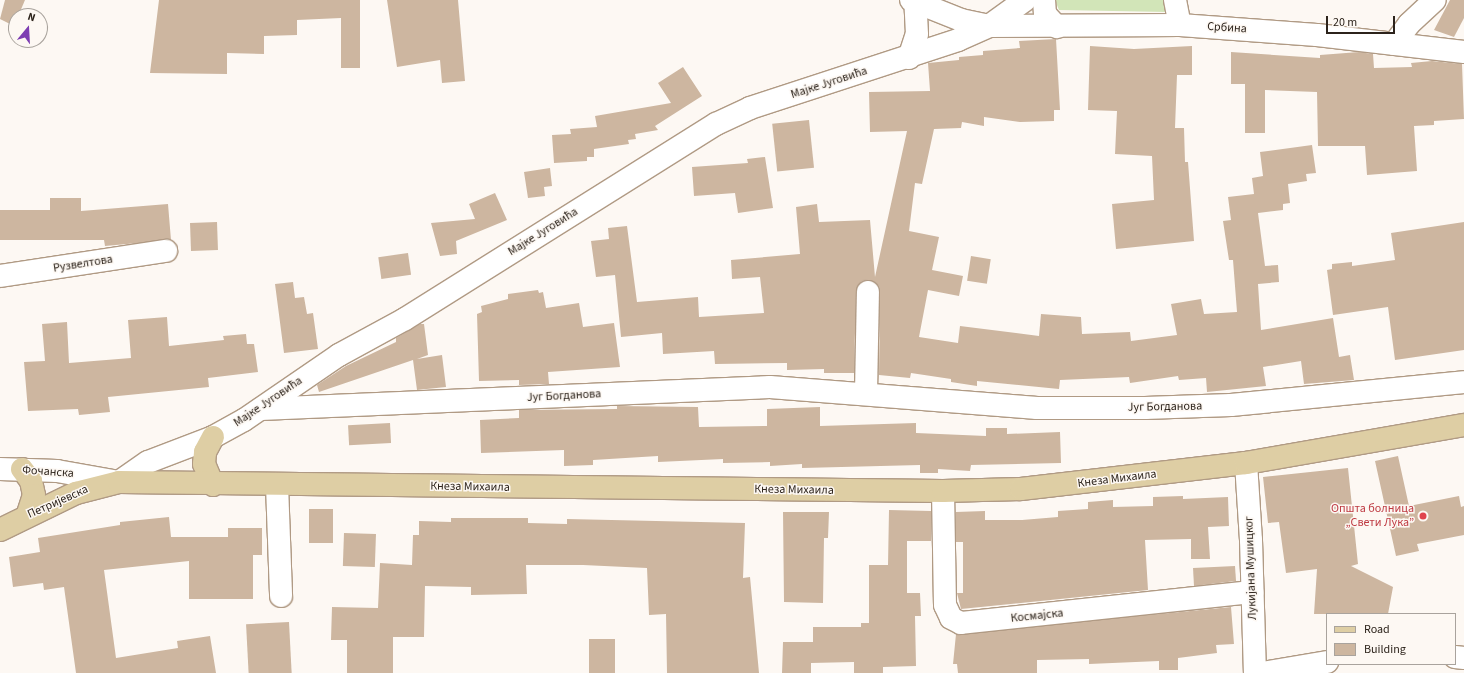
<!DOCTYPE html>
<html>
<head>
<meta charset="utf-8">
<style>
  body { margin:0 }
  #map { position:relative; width:1464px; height:673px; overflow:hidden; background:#fdf8f3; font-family:"Source Sans 3",sans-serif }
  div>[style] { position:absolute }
  .green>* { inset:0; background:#d2e5b8 }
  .building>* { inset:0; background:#cdb6a0; transform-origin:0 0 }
  .roads { filter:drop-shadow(1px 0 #b09a84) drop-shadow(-1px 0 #b09a84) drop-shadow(0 1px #b09a84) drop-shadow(0 -1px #b09a84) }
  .minor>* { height:22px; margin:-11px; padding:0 11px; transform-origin:11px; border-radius:11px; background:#fff }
  .major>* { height:22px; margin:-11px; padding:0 11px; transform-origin:11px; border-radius:11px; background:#decea4 }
  .dots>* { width:11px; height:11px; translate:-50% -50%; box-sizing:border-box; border:2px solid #fdf8f3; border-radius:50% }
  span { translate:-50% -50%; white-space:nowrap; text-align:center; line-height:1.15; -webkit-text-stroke:3px #fdf8f3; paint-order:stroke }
  .street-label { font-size:12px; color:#2c231b }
  .health-label { font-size:12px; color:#be3a42 }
  .right { translate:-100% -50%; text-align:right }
  .legend { position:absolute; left:1326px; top:613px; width:130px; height:52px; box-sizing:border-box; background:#fdf8f3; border:1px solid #a9a39d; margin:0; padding:5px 7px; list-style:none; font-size:12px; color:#2c231b }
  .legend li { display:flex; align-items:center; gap:8px; height:20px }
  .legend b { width:20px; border:1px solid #a9a39d }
  .north { position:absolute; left:8px; top:8px; width:40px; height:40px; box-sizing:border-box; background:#fdf8f3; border:1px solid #a9a39d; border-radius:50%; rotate:18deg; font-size:11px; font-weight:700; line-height:16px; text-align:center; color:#2c231b }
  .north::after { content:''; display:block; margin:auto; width:14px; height:18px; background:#7d3db2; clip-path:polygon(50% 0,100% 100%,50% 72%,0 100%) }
  .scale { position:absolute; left:1326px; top:16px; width:69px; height:18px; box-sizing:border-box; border:2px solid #2c231b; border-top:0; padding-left:5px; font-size:12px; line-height:14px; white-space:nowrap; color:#2c231b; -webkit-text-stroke:3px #fdf8f3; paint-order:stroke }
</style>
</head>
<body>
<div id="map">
  <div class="green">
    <div style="clip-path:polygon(1055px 0,1166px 0,1167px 12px,1059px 10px)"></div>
  </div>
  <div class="building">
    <div style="clip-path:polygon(5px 0,25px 0,14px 26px,0 19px)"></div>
    <div style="clip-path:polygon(159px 0,360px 0,360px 68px,341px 68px,341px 18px,297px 20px,297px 35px,264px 36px,264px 54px,227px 53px,227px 74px,150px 73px)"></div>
    <div style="clip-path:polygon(387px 0,458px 0,465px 81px,442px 83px,440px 60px,397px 67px)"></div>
    <div style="clip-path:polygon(1450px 0,1464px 0,1464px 18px,1454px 37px,1434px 30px)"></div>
    <div style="clip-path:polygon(1056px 39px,1060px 110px,1054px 110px,1054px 121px,1020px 122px,984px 117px,984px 126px,962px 122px,961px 128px,934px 129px,922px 184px,915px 183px,909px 231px,939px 237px,932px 270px,963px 276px,959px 296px,928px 290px,919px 337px,958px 343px,960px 326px,1039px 336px,1041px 314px,1081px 317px,1082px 334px,1130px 332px,1131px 341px,1177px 335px,1171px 304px,1201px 299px,1204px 314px,1237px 312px,1233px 260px,1229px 260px,1223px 221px,1231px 220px,1228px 197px,1254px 194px,1252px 178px,1263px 176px,1260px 152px,1312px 145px,1316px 173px,1306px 174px,1307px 181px,1288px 184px,1290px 203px,1283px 204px,1283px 210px,1258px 213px,1265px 266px,1278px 265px,1279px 282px,1258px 284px,1261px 330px,1333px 318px,1339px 357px,1350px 355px,1354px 380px,1304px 384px,1301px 361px,1263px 367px,1266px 386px,1207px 392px,1206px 378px,1179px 380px,1178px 376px,1130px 383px,1129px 377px,1060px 380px,1059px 389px,977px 381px,977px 386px,951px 382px,951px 379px,911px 373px,910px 378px,879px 375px,880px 292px,879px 286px,869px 280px,862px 281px,856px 292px,854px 373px,824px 373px,824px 369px,787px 370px,787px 363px,715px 364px,714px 351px,663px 354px,662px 333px,621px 337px,615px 275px,596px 277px,591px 241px,609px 239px,608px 228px,627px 226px,637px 302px,698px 297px,699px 317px,764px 313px,760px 277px,732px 279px,731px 260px,800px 254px,796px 207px,817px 204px,819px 222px,870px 220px,875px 277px,907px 131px,870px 132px,869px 92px,930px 91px,928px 63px,959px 60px,959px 57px,983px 55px,983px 51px,1020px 48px,1019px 41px)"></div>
    <div style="clip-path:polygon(1090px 46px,1134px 49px,1192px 46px,1192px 75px,1177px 75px,1175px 128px,1184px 128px,1185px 162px,1188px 162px,1194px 241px,1116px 249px,1112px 204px,1154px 200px,1152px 156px,1115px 154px,1117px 111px,1088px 110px)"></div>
    <div style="clip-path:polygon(1231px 52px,1320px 58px,1320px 55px,1359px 52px,1373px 54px,1374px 68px,1412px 67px,1411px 63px,1432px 61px,1462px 64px,1464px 119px,1434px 121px,1434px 125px,1414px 126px,1417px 171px,1367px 175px,1365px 146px,1318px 146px,1317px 92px,1265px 90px,1265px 133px,1245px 133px,1245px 84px,1231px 84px)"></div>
    <div style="clip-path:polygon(683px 67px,702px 96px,655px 126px,658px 130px,635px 134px,636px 139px,628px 140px,629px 144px,594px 149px,594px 157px,587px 157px,587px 161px,554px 163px,552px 135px,571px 134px,570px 129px,597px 127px,595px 116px,671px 103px,658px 83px)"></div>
    <div style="left:809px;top:120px;width:48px;height:37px;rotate:84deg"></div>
    <div style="clip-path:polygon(765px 157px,773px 208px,738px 213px,735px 193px,694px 196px,692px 167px,748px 163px,747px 159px)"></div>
    <div style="clip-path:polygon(550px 168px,552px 186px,544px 187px,545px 196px,528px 198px,524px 172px)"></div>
    <div style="clip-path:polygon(495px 193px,507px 220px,456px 241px,457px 254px,440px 256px,431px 223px,475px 219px,469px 204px)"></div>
    <div style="clip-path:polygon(50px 198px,81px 198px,81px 211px,168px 204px,171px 240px,105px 246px,104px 240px,0 240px,0 210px,50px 210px)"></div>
    <div style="left:217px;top:222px;width:28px;height:27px;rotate:88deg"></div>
    <div style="clip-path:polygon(1464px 222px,1464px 350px,1395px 360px,1388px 307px,1333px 315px,1327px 270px,1332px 269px,1332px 264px,1352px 262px,1352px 266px,1395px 260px,1391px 233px)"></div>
    <div style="left:408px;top:253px;width:22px;height:30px;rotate:82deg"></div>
    <div style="left:971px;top:256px;width:20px;height:25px;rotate:9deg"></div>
    <div style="clip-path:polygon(293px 282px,295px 298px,304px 297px,307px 314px,313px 313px,318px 349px,284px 353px,275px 284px)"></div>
    <div style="clip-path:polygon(538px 290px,539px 293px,543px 292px,546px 308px,579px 303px,583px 327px,614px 323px,620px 367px,548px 372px,549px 384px,519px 385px,519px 380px,479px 381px,477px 314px,482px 312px,481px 306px,508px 299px,508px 294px)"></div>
    <div style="clip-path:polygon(167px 317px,169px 346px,224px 340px,223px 336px,246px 334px,247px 344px,254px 344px,258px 372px,208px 378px,209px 387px,108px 397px,110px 412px,79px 415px,78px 409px,28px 411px,24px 362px,45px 361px,42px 324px,67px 322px,69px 363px,131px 358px,128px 320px)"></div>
    <div style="clip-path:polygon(420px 324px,424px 324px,428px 355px,417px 359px,442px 355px,446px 387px,417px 390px,413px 360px,319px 392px,317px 385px,346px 366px,396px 342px,396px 338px)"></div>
    <div style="clip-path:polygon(617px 406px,698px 407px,699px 427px,767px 426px,767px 409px,820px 407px,820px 426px,916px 423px,916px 433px,986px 436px,986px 428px,1007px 428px,1007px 434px,1060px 432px,1061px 463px,971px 465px,970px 471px,938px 469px,938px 473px,920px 473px,920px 465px,802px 468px,802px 464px,770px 466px,770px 462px,723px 463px,723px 459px,658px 462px,658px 456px,593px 460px,593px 465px,564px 466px,564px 450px,481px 453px,480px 420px,519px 418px,519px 410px,617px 409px)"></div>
    <div style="left:390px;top:423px;width:20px;height:42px;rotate:87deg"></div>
    <div style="clip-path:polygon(1398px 456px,1409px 506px,1459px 496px,1461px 507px,1464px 506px,1464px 535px,1417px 544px,1419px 551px,1396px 556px,1375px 461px)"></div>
    <div style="clip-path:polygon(1348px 468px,1358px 564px,1351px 566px,1393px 587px,1388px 614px,1314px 614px,1317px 569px,1286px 573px,1279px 522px,1268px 523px,1263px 477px)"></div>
    <div style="clip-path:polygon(1183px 496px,1183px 499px,1228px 497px,1229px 526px,1208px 527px,1210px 559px,1191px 559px,1191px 539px,1145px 540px,1148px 590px,961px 609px,957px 593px,963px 593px,963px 542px,956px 542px,956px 512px,985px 511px,985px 520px,1022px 520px,1058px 517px,1058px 511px,1088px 509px,1088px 502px,1113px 500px,1113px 507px,1153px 506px,1153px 497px)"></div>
    <div style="left:309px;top:509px;width:24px;height:34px"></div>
    <div style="clip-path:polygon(889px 510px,931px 511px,931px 541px,907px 541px,907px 593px,920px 593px,921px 616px,915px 616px,916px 666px,883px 667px,883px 673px,854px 673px,854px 662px,811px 663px,811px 673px,782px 673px,783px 642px,813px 642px,813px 627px,861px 627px,861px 623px,869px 623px,869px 565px,888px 565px)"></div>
    <div style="clip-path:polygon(783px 512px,829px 512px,828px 538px,824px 538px,823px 603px,784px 602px)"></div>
    <div style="clip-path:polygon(169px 517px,171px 537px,228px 537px,228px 528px,262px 528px,262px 555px,253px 555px,253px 599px,189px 599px,189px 561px,104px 570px,116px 658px,178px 648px,177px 641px,210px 636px,216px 673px,76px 673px,64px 587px,44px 590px,43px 583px,13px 587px,9px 557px,40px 552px,38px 538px,120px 525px,120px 522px)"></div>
    <div style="clip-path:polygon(451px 518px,528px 518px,528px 523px,567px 524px,567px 519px,745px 523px,743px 578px,750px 577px,759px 673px,667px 673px,666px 614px,649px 615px,647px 568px,583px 565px,526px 565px,527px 594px,471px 595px,471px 587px,425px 586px,424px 637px,393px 637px,393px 673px,347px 673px,347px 640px,331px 640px,332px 607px,378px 608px,380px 563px,412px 565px,413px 535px,419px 535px,419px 521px,451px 522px)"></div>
    <div style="left:344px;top:533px;width:32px;height:33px;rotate:2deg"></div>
    <div style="clip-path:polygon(1235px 566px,1236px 581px,1194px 586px,1193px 568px)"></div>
    <div style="clip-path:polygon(1231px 607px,1234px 644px,1216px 645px,1217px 653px,1178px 658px,1178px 670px,1159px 670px,1159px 661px,1089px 664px,1089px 659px,1037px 660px,1037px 673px,958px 673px,957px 664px,953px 664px,956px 634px)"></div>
    <div style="left:289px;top:622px;width:51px;height:43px;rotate:87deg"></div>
    <div style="left:589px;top:639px;width:26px;height:34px"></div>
  </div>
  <div class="roads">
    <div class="minor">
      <div style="left:911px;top:0;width:54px;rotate:21.8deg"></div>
      <div style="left:961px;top:20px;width:29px;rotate:12deg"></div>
      <div style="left:989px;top:26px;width:191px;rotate:-0.3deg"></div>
      <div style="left:1180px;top:25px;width:137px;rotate:4.2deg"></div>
      <div style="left:1317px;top:35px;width:148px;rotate:6.6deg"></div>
      <div style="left:1044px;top:0;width:14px;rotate:86deg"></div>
      <div style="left:1045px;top:14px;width:18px;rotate:47deg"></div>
      <div style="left:1175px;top:0;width:25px;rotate:79deg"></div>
      <div style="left:1394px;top:44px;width:25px;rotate:-53deg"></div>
      <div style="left:1409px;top:24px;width:35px;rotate:-43deg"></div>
      <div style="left:909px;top:58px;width:25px;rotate:-72deg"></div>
      <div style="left:917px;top:34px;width:34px;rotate:-93deg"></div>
      <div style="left:0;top:276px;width:168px;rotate:-8.6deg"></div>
      <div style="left:866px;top:393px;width:101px;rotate:-88.9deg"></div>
      <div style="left:261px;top:409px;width:509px;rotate:-2.47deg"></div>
      <div style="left:770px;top:387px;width:268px;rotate:4.5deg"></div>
      <div style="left:1037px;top:408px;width:108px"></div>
      <div style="left:1145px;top:408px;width:86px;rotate:-2deg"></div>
      <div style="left:1231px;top:405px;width:234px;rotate:-5.6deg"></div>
      <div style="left:1246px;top:463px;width:77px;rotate:86.3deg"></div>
      <div style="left:1251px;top:540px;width:133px;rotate:88.3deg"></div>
      <div style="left:0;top:469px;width:57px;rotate:2deg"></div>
      <div style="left:57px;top:471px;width:63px;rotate:10.1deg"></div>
      <div style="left:119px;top:482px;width:35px;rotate:-35deg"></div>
      <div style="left:148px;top:462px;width:70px;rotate:-21deg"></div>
      <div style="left:213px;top:437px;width:35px;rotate:-29deg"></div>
      <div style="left:244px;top:420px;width:115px;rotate:-34.4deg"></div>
      <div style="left:339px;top:355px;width:75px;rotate:-28.6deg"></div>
      <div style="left:405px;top:319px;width:367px;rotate:-32.1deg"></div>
      <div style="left:716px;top:124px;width:38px;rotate:-25deg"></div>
      <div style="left:750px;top:108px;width:219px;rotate:-18.1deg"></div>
      <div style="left:958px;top:40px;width:34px;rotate:-24deg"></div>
      <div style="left:989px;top:26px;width:44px;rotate:-35.8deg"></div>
      <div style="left:277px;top:485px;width:111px;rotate:87.9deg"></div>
      <div style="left:943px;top:491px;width:114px;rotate:89deg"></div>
      <div style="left:945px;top:605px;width:14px;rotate:65deg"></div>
      <div style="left:951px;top:618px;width:11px;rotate:27deg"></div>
      <div style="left:961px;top:623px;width:293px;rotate:-6.1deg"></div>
      <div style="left:1455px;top:657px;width:9px;rotate:6deg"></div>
      <div style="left:1262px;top:673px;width:66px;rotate:-9.6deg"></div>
    </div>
    <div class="major">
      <div style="left:22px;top:469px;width:15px;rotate:53deg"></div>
      <div style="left:31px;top:481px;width:14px;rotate:78deg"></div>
      <div style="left:34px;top:495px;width:22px;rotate:108deg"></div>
      <div style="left:213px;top:485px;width:23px;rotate:-113deg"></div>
      <div style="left:204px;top:464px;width:12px;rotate:-85deg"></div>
      <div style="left:205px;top:452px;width:17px;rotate:-62deg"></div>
      <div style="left:0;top:530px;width:85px;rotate:-26deg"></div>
      <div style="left:76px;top:493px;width:44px;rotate:-14.3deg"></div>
      <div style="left:119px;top:482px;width:824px;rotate:0.63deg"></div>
      <div style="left:943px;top:491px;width:78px;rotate:-1.5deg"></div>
      <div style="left:1021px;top:489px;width:226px;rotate:-6.6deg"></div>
      <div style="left:1246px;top:463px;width:221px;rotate:-9.9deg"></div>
    </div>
  </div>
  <div class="dots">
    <div style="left:1423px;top:516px;background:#e0444e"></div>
  </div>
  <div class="street-label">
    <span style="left:1227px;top:28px;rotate:4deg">Србина</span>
    <span style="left:829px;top:83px;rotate:-18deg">Мајке Југовића</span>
    <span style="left:543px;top:232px;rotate:-32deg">Мајке Југовића</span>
    <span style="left:83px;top:264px;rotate:-9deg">Рузвелтова</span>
    <span style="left:564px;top:396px;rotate:-3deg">Југ Богданова</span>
    <span style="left:268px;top:402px;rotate:-34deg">Мајке Југовића</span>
    <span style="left:1165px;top:407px;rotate:-1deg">Југ Богданова</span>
    <span style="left:48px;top:472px;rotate:4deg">Фочанска</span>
    <span style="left:1117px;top:479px;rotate:-7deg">Кнеза Михаила</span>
    <span style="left:470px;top:487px;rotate:1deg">Кнеза Михаила</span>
    <span style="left:794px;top:490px;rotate:1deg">Кнеза Михаила</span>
    <span style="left:58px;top:502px;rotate:-24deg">Петријевска</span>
    <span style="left:1251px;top:568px;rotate:-92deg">Лукијана Мушицког</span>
    <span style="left:1037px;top:616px;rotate:-6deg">Космајска</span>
  </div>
  <div class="health-label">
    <span class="right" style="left:1414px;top:516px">Општа болница<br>„Свети Лука”</span>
  </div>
  <ul class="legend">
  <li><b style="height:5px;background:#decea4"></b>Road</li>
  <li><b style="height:11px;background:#cdb6a0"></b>Building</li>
  </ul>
  <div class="north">N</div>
  <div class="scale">20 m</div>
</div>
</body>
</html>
